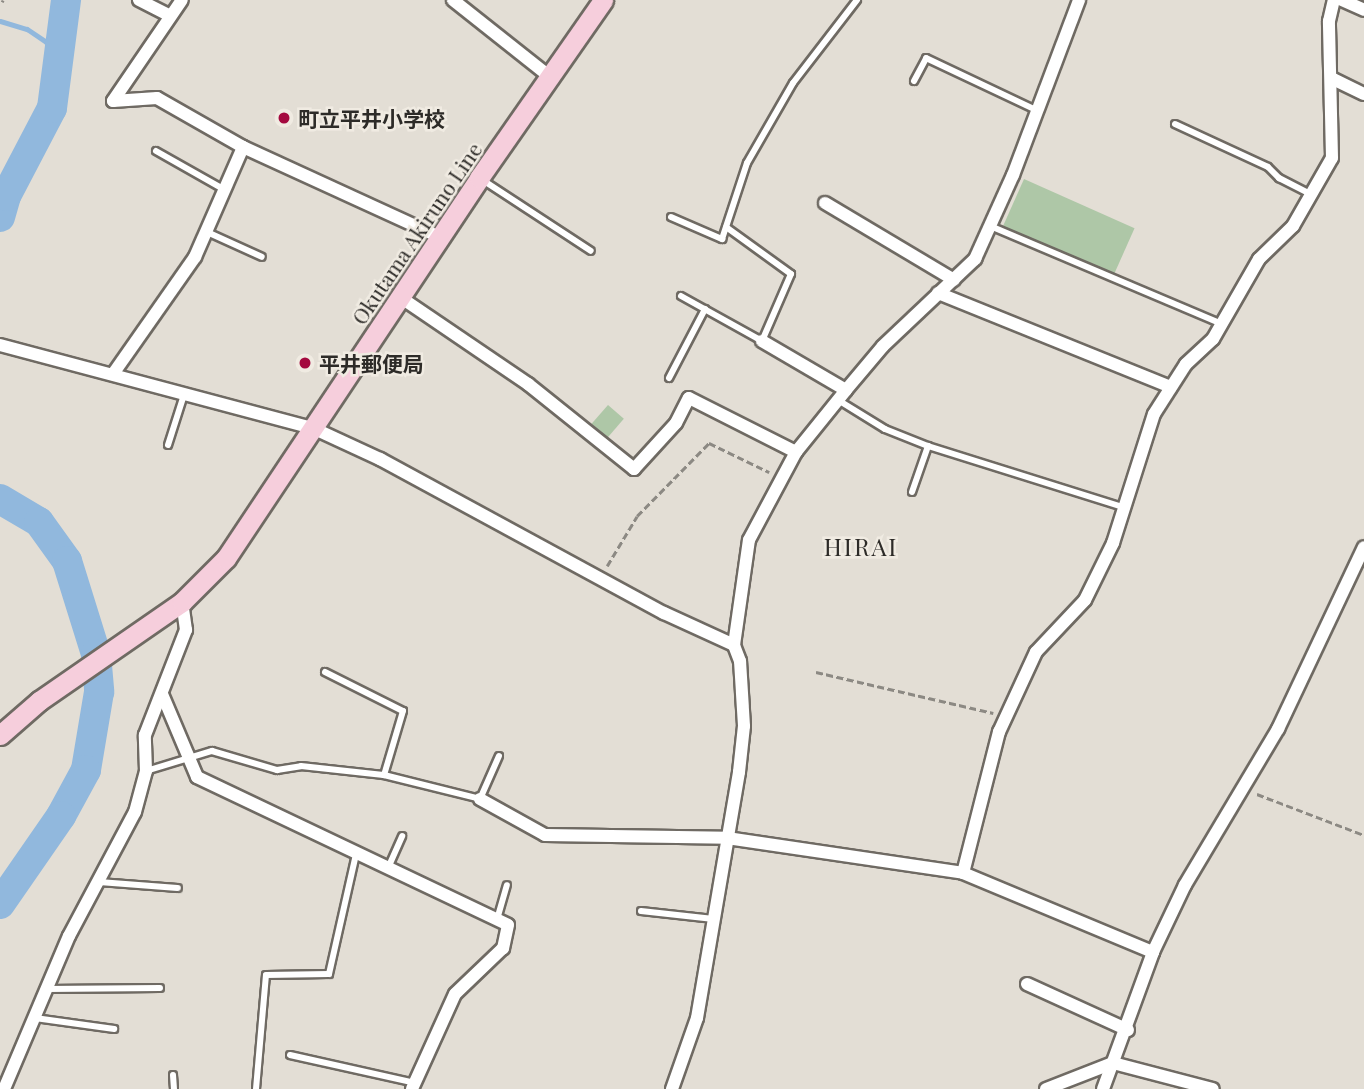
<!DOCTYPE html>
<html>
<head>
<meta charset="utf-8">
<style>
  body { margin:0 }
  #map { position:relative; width:1364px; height:1089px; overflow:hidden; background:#e3ded5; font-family:"Playfair Display","Noto Sans JP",serif }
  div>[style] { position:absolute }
  .green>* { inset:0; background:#aec7a7; transform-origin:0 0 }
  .stream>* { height:5px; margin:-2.5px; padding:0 2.5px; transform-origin:2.5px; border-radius:2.5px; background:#91b8dd }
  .river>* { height:30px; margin:-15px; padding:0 15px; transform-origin:15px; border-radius:15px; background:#91b8dd }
  .path>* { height:2.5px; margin-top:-1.25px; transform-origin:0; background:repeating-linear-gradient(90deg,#8c8983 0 7px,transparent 0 10.5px) }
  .roads { filter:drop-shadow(2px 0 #6f6a63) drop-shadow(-2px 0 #6f6a63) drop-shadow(0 2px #6f6a63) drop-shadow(0 -2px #6f6a63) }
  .lane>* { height:6px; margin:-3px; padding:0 3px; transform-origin:3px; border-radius:3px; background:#fff }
  .street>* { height:12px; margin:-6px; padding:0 6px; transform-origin:6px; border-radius:6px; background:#fff }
  .secondary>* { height:19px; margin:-9.5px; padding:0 9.5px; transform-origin:9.5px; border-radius:9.5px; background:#f6cedc }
  .dots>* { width:19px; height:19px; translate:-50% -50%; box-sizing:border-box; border:4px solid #f0ebe2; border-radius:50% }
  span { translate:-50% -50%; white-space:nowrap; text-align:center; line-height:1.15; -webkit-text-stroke:5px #f0ebe2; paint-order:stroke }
  .poi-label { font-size:21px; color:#2d2b28; font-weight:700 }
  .left { translate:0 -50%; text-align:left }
  .street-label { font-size:21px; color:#2d2b28 }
  .quarter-label { font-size:24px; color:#2d2b28; letter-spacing:2px }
</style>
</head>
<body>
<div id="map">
  <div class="green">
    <div style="left:1024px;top:179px;width:121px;height:52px;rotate:24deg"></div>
    <div style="left:608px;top:405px;width:21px;height:25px;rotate:41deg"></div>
  </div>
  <div class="stream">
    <div style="left:0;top:21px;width:28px;rotate:17deg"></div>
    <div style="left:27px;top:29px;width:23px;rotate:34deg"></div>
    <div style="left:46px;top:42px;width:19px;rotate:-18deg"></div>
  </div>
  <div class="river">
    <div style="left:0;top:217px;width:22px;rotate:-74deg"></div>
    <div style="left:6px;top:196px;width:99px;rotate:-62.4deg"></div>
    <div style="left:52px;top:108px;width:109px;rotate:-82.6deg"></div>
    <div style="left:0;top:499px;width:45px;rotate:30.5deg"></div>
    <div style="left:39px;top:522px;width:48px;rotate:54.3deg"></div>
    <div style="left:67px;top:561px;width:97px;rotate:72.7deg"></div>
    <div style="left:96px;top:654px;width:38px;rotate:85deg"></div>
    <div style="left:99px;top:692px;width:79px;rotate:99.5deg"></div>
    <div style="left:86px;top:770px;width:52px;rotate:118.5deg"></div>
    <div style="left:61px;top:816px;width:107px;rotate:124.7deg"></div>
  </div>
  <div class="path">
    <div style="left:2px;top:2px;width:2px;rotate:-63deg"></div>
    <div style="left:607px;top:566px;width:58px;rotate:-59deg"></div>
    <div style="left:637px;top:516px;width:103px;rotate:-45.4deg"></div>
    <div style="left:709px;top:443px;width:67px;rotate:25.8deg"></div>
    <div style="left:816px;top:672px;width:182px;rotate:13deg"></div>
    <div style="left:1257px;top:794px;width:115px;rotate:21deg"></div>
  </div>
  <div class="roads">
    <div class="lane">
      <div style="left:914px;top:81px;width:26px;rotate:-62deg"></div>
      <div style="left:926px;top:58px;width:122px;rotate:25.3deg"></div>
      <div style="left:1175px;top:124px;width:102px;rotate:24.8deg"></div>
      <div style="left:1268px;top:167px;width:16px;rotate:45deg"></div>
      <div style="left:1279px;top:178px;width:36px;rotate:27deg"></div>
      <div style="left:156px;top:151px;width:79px;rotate:29.5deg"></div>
      <div style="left:481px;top:179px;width:131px;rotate:33.2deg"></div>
      <div style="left:671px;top:217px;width:56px;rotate:23.3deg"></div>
      <div style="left:722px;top:239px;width:80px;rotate:-71.8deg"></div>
      <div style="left:747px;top:163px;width:92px;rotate:-60.1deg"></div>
      <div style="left:793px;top:83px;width:105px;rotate:-52.4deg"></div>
      <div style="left:990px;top:226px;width:252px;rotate:22.9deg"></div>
      <div style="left:207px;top:232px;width:60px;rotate:24.4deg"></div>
      <div style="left:681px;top:296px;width:93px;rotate:29.1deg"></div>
      <div style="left:762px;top:341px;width:73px;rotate:-66.6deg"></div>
      <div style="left:791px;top:274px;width:80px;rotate:-144.1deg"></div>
      <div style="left:669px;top:378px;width:78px;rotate:-62.4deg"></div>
      <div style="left:838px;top:400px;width:55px;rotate:31.7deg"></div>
      <div style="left:885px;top:429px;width:46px;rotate:21.6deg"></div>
      <div style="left:928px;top:446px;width:204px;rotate:17.4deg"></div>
      <div style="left:168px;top:445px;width:52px;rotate:-72.3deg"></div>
      <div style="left:912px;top:492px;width:49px;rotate:-70.8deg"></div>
      <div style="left:325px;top:672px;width:87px;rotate:26.6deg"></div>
      <div style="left:403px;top:711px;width:67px;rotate:106.5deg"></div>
      <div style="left:146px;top:771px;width:69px;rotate:-16.9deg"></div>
      <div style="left:212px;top:751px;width:68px;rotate:16.3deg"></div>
      <div style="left:277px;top:770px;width:24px;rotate:-9deg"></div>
      <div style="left:301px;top:766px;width:83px;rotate:6.2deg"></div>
      <div style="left:384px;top:775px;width:99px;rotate:14deg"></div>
      <div style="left:480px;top:799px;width:47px;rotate:-66.2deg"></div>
      <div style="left:388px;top:868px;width:35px;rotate:-66deg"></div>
      <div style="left:99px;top:882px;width:79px;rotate:4.3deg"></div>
      <div style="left:641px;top:911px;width:73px;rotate:6.3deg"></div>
      <div style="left:498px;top:916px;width:32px;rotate:-74deg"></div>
      <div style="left:47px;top:989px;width:113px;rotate:-0.5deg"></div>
      <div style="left:35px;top:1018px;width:80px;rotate:7.9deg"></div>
      <div style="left:290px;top:1055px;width:128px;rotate:12.6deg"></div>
      <div style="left:173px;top:1075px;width:14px;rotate:86deg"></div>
      <div style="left:256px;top:1089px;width:114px;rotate:-85deg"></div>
      <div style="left:266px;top:975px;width:63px;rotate:-0.9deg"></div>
      <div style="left:329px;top:974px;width:123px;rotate:-77.3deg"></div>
    </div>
    <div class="street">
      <div style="left:139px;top:0;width:34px;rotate:27deg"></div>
      <div style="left:453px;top:0;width:124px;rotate:38.4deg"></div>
      <div style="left:1342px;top:0;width:24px;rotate:24deg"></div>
      <div style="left:1333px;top:79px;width:34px;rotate:26deg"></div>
      <div style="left:113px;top:101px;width:44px;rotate:-3.9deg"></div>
      <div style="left:157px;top:98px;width:99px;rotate:29.7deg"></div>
      <div style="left:243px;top:147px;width:217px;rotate:24.6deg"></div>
      <div style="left:113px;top:101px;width:122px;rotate:-55.7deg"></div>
      <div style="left:825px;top:203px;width:150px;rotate:30.8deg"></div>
      <div style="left:938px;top:293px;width:251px;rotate:22deg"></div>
      <div style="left:400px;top:297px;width:155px;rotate:34.2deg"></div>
      <div style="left:528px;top:384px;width:136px;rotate:38.7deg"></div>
      <div style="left:634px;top:469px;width:62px;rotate:-47.6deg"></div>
      <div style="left:676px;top:423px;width:28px;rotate:-63deg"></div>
      <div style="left:689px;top:398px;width:120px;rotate:26.8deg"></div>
      <div style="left:762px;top:341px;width:97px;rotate:30.3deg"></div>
      <div style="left:0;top:345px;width:326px;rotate:14.9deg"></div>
      <div style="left:315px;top:429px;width:72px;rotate:24.8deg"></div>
      <div style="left:380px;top:459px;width:323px;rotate:28.5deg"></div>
      <div style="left:664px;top:613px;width:77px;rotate:24.6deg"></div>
      <div style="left:113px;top:374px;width:143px;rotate:-55deg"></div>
      <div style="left:195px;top:257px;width:120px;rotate:-66.4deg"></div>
      <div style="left:162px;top:694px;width:90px;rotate:67.1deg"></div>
      <div style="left:197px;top:777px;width:344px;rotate:25.4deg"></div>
      <div style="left:508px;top:925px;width:24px;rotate:102deg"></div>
      <div style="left:503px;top:948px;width:66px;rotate:136.2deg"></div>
      <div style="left:455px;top:994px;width:104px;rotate:114.4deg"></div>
      <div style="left:480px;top:799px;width:74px;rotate:29deg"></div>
      <div style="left:545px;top:835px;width:182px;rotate:0.9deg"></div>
      <div style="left:727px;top:838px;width:239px;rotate:8.4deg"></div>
      <div style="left:963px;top:873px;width:206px;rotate:22.6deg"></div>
      <div style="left:963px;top:873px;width:146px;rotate:-75.7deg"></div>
      <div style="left:999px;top:732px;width:88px;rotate:-65.2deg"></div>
      <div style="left:1036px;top:652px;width:71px;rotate:-46.7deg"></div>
      <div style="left:1085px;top:600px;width:64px;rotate:-63.8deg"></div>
      <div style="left:1113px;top:543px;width:135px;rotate:-72.4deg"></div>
      <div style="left:1154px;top:414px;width:59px;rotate:-57.4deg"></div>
      <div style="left:1186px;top:364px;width:37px;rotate:-43deg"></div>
      <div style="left:1213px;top:339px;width:92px;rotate:-60.1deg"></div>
      <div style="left:1259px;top:259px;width:47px;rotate:-44.1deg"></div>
      <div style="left:1293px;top:226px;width:78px;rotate:-60.2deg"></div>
      <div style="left:1332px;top:158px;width:137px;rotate:-91.3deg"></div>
      <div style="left:1329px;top:21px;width:22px;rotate:-77deg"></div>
      <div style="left:1027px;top:984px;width:111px;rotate:24.5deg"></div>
      <div style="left:4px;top:1089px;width:166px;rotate:-67deg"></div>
      <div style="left:69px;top:936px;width:140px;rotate:-62deg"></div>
      <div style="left:135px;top:812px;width:42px;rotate:-75deg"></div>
      <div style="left:146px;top:771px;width:36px;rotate:-92deg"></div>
      <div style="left:145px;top:735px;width:113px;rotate:-68.7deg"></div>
      <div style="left:186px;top:630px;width:28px;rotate:-98deg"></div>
      <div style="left:672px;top:1089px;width:75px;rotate:-70.6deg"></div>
      <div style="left:697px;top:1018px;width:250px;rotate:-80.3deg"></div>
      <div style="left:739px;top:772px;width:46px;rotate:-83.8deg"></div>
      <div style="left:744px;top:726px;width:65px;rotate:-93.5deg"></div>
      <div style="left:740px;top:661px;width:17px;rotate:-111deg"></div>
      <div style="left:734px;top:645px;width:106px;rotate:-81.9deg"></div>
      <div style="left:749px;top:540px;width:100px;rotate:-61.9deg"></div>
      <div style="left:796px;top:452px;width:80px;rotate:-51.1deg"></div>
      <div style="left:846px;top:390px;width:57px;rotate:-49.9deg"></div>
      <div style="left:883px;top:346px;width:127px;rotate:-43.4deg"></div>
      <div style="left:975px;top:259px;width:92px;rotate:-65.7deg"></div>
      <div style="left:1013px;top:175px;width:187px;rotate:-69.3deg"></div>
      <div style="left:1046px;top:1089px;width:72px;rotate:-21.2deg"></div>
      <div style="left:1113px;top:1063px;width:103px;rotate:14.6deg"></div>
      <div style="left:1103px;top:1089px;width:146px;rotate:-69.9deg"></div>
      <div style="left:1153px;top:952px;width:74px;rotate:-64.5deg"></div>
      <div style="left:1185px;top:885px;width:182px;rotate:-59.2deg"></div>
      <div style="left:1278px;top:729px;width:201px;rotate:-64.7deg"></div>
    </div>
    <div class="secondary">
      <div style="left:0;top:735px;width:52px;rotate:-41.1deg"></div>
      <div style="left:39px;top:701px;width:174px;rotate:-34.7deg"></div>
      <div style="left:182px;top:602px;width:62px;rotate:-45deg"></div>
      <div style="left:226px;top:558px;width:457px;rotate:-56.3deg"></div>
      <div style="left:479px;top:178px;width:217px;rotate:-55.1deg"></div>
    </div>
  </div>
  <div class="dots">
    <div style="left:284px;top:118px;background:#a4093f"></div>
    <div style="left:305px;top:363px;background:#a4093f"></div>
  </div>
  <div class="poi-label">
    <span class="left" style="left:298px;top:118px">町立平井小学校</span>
    <span class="left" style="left:319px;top:363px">平井郵便局</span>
  </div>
  <div class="street-label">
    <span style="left:416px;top:233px;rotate:-56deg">Okutama Akiruno Line</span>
  </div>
  <div class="quarter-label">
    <span style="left:861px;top:547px">HIRAI</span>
  </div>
</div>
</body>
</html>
